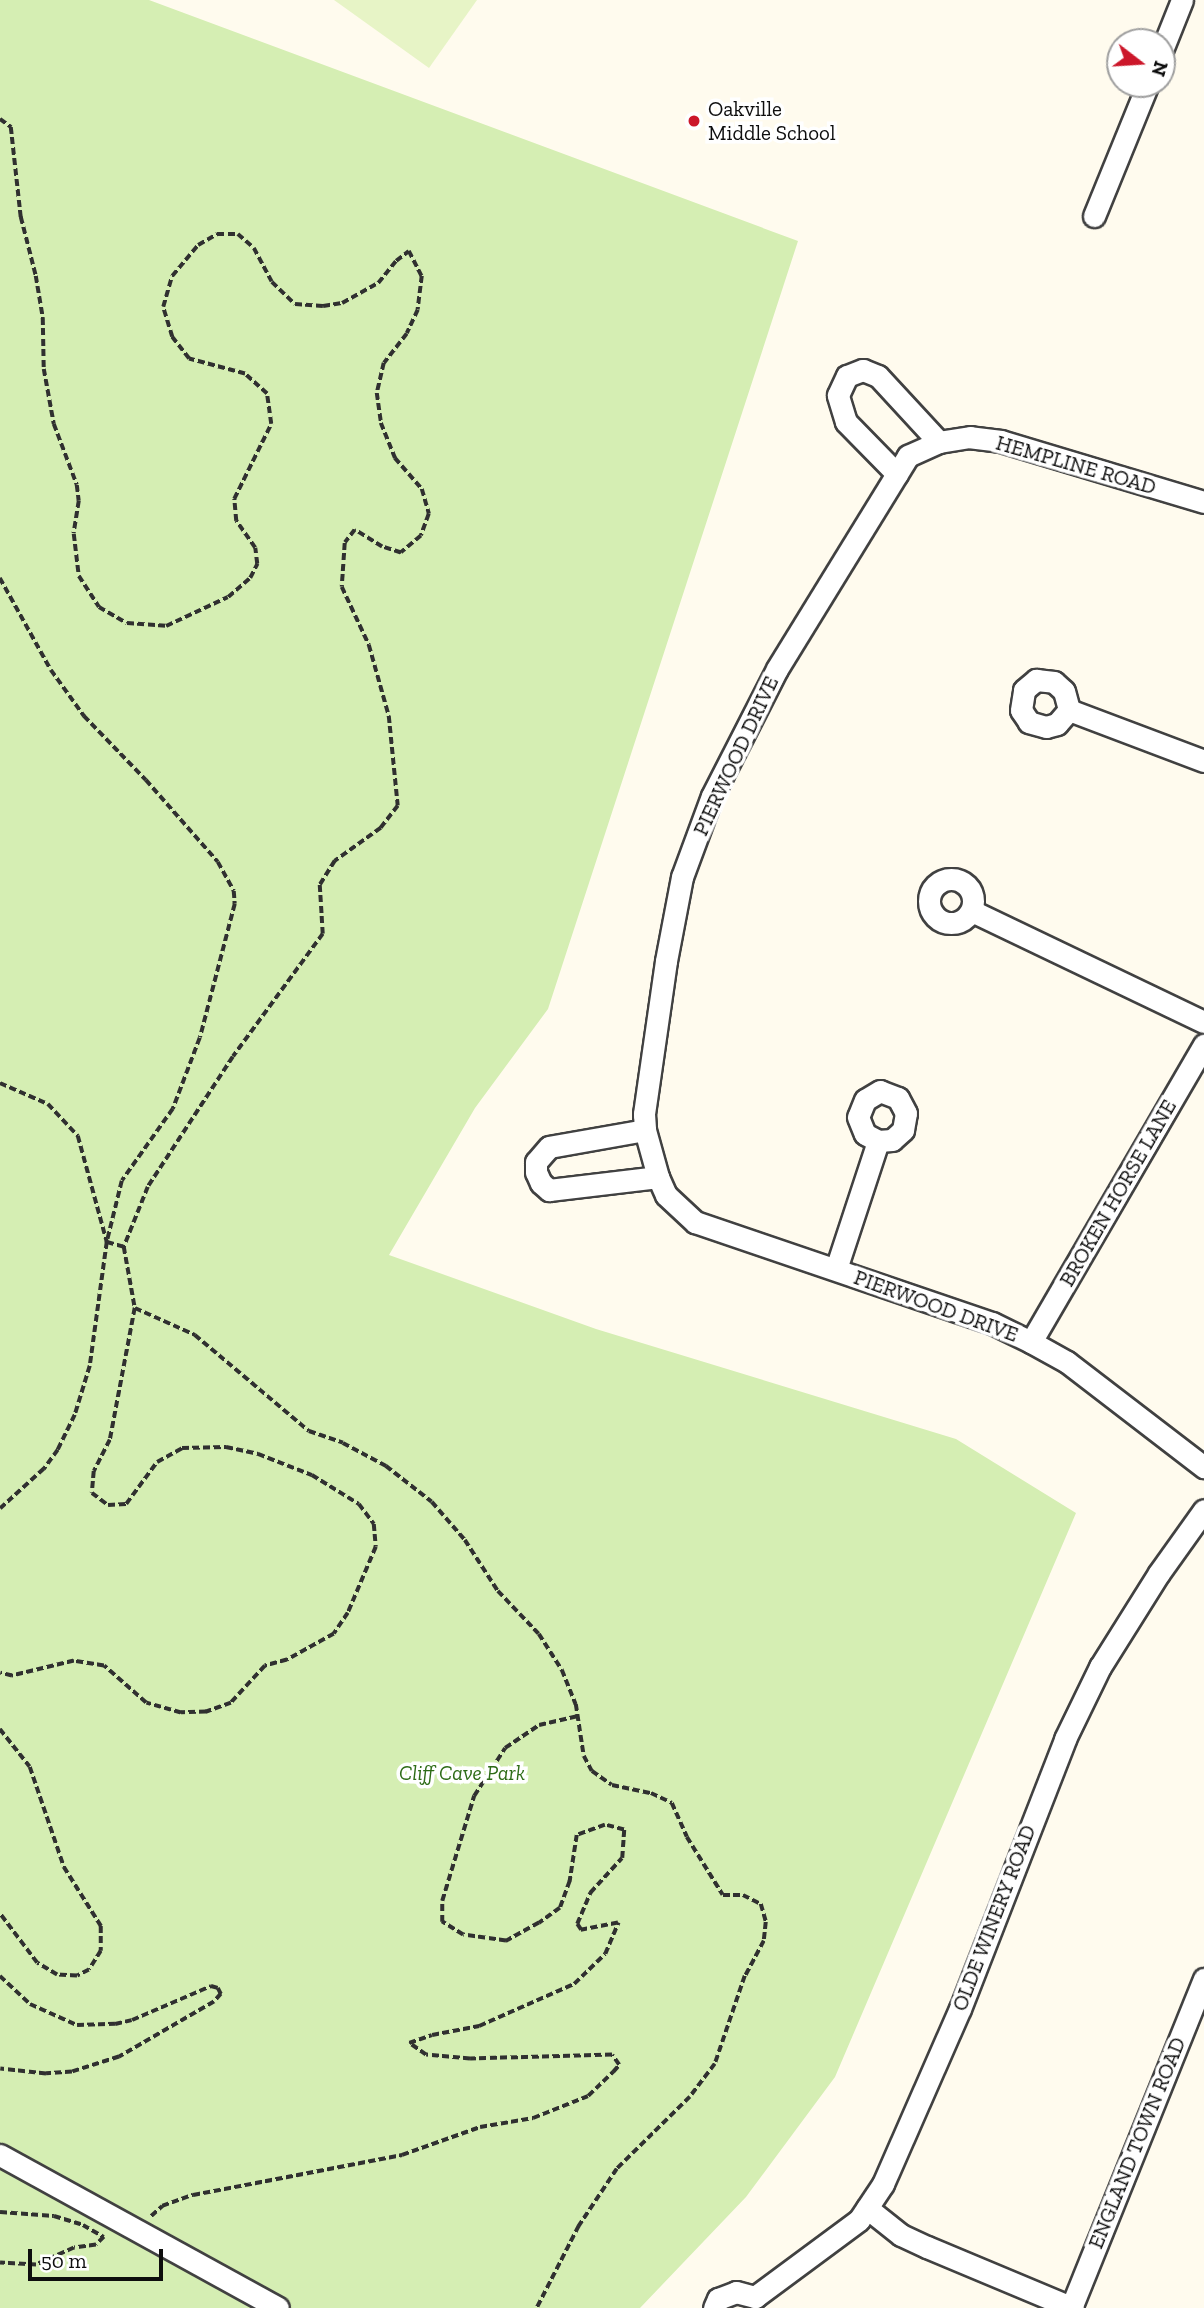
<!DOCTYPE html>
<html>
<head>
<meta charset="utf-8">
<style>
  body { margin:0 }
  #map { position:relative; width:1204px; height:2308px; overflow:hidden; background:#fffbee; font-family:"Zilla Slab",serif }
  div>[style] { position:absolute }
  .green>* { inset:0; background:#d5eeb3 }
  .pitch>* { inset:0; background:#e7f4c6 }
  .path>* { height:3.5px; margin-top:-1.75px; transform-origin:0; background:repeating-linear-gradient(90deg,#303030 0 7px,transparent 0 10.5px) }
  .roads { filter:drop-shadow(2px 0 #414141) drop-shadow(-2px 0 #414141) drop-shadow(0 2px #414141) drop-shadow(0 -2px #414141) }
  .street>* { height:21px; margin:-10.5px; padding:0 10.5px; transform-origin:10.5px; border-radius:10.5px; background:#fff }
  .street>.ring { margin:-10.5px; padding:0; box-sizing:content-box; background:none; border:21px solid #fff; border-radius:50% }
  .dots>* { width:19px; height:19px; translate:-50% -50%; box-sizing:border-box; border:4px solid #fff; border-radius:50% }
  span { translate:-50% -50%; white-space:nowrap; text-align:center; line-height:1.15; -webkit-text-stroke:7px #fff; paint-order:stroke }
  .poi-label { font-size:21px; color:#0e0e0e }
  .left { translate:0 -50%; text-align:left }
  .street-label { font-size:21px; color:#0e0e0e }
  .park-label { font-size:21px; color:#2e6c17; font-style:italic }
  .north { position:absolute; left:1106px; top:28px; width:70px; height:70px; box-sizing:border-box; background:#fff; border:2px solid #9f9f9f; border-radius:50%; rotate:107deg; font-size:19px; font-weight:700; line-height:28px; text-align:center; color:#0e0e0e }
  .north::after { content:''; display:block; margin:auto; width:24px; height:32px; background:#cc172a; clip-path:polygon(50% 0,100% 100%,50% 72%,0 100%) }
  .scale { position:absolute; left:28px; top:2249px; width:135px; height:32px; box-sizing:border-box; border:4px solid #0e0e0e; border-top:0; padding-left:9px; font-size:21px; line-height:24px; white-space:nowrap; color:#0e0e0e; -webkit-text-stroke:5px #fff; paint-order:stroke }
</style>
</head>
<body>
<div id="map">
  <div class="green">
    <div style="clip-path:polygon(0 0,149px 0,798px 241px,548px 1009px,475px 1108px,389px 1255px,596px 1329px,956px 1439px,1076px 1513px,835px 2077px,746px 2197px,640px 2308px,0 2308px)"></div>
  </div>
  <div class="pitch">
    <div style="clip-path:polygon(334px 0,477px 0,429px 68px)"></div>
  </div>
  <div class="path">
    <div style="left:0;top:119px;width:14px;rotate:36deg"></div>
    <div style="left:11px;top:127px;width:91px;rotate:83.7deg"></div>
    <div style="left:21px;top:217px;width:61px;rotate:75.7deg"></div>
    <div style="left:36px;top:276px;width:43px;rotate:80.5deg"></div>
    <div style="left:43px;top:318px;width:51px;rotate:88.9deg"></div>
    <div style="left:44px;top:369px;width:56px;rotate:79.7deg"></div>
    <div style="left:54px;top:424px;width:65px;rotate:69.3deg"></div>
    <div style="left:77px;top:485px;width:16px;rotate:83deg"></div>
    <div style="left:79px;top:501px;width:33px;rotate:99deg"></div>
    <div style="left:74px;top:534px;width:42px;rotate:83.2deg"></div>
    <div style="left:79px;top:576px;width:37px;rotate:57deg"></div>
    <div style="left:99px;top:607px;width:32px;rotate:30deg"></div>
    <div style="left:127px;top:623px;width:39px;rotate:4deg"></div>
    <div style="left:166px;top:626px;width:68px;rotate:-25.1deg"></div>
    <div style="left:228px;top:597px;width:29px;rotate:-41deg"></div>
    <div style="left:250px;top:578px;width:16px;rotate:-63deg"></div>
    <div style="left:257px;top:564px;width:16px;rotate:-97deg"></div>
    <div style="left:255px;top:548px;width:33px;rotate:-125deg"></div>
    <div style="left:236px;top:521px;width:22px;rotate:-95deg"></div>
    <div style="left:234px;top:499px;width:84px;rotate:-63.7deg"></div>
    <div style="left:271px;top:424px;width:30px;rotate:-98deg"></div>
    <div style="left:267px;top:394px;width:30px;rotate:-138deg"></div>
    <div style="left:245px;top:374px;width:58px;rotate:-165deg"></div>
    <div style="left:189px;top:359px;width:28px;rotate:-128deg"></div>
    <div style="left:172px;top:337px;width:31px;rotate:-107deg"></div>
    <div style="left:163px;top:307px;width:32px;rotate:-74deg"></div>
    <div style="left:172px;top:276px;width:40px;rotate:-50deg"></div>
    <div style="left:198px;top:245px;width:22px;rotate:-30deg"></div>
    <div style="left:217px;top:234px;width:21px"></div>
    <div style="left:238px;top:234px;width:21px;rotate:41deg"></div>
    <div style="left:254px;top:248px;width:38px;rotate:62deg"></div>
    <div style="left:272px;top:282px;width:32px;rotate:44deg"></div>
    <div style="left:295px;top:304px;width:28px;rotate:4deg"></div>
    <div style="left:323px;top:306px;width:19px;rotate:-9deg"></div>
    <div style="left:342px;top:303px;width:41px;rotate:-29.1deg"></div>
    <div style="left:378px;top:283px;width:28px;rotate:-51deg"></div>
    <div style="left:396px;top:261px;width:16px;rotate:-38deg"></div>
    <div style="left:409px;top:251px;width:28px;rotate:63deg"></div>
    <div style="left:422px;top:276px;width:34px;rotate:97deg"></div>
    <div style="left:418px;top:310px;width:26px;rotate:115deg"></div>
    <div style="left:407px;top:334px;width:37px;rotate:128deg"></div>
    <div style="left:384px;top:363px;width:31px;rotate:103deg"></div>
    <div style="left:377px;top:393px;width:30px;rotate:82deg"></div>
    <div style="left:381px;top:423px;width:38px;rotate:68deg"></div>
    <div style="left:395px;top:458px;width:41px;rotate:48.9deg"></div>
    <div style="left:422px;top:489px;width:26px;rotate:74deg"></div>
    <div style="left:429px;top:514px;width:23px;rotate:110deg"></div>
    <div style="left:421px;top:536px;width:26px;rotate:140deg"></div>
    <div style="left:401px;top:553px;width:20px;rotate:-162deg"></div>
    <div style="left:382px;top:547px;width:32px;rotate:-148deg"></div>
    <div style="left:355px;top:530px;width:16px;rotate:128deg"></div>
    <div style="left:345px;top:543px;width:44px;rotate:93.9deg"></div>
    <div style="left:342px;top:587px;width:64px;rotate:65deg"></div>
    <div style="left:369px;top:645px;width:74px;rotate:74.3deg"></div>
    <div style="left:389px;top:716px;width:90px;rotate:84.3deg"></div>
    <div style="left:398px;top:806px;width:28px;rotate:128deg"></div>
    <div style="left:381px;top:828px;width:57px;rotate:144.3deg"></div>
    <div style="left:335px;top:861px;width:28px;rotate:122deg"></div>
    <div style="left:320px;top:885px;width:49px;rotate:86.5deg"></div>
    <div style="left:323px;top:934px;width:152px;rotate:126.2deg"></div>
    <div style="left:233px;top:1057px;width:155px;rotate:123.2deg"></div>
    <div style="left:148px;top:1187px;width:65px;rotate:111.8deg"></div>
    <div style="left:124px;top:1247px;width:62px;rotate:79.8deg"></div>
    <div style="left:135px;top:1308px;width:134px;rotate:100.7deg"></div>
    <div style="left:110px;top:1440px;width:35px;rotate:117deg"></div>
    <div style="left:94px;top:1471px;width:22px;rotate:95deg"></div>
    <div style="left:92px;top:1493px;width:20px;rotate:37deg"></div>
    <div style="left:108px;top:1505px;width:18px;rotate:-3deg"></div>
    <div style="left:126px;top:1504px;width:52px;rotate:-53.6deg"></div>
    <div style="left:157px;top:1462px;width:29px;rotate:-29deg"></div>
    <div style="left:182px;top:1448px;width:44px;rotate:-1.3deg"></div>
    <div style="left:226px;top:1447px;width:33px;rotate:12deg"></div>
    <div style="left:258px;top:1454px;width:58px;rotate:21.3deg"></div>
    <div style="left:312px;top:1475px;width:55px;rotate:31.7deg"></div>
    <div style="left:359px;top:1504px;width:25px;rotate:53deg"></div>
    <div style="left:374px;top:1524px;width:23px;rotate:85deg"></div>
    <div style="left:376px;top:1547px;width:72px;rotate:113deg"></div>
    <div style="left:348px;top:1613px;width:25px;rotate:124deg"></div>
    <div style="left:334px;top:1634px;width:54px;rotate:151deg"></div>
    <div style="left:287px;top:1660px;width:23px;rotate:165deg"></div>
    <div style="left:265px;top:1666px;width:50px;rotate:132.6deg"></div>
    <div style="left:231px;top:1703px;width:27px;rotate:160deg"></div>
    <div style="left:206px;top:1712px;width:25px;rotate:178deg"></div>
    <div style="left:181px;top:1713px;width:36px;rotate:-164deg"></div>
    <div style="left:146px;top:1703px;width:56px;rotate:-138.6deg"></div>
    <div style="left:104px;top:1666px;width:30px;rotate:-171deg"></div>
    <div style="left:74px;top:1661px;width:64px;rotate:166.4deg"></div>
    <div style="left:12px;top:1676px;width:12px;rotate:-166deg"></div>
    <div style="left:0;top:578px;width:105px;rotate:61deg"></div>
    <div style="left:51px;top:670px;width:57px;rotate:54.3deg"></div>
    <div style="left:84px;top:716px;width:89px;rotate:45.9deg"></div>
    <div style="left:146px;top:780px;width:109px;rotate:48.7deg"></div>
    <div style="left:218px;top:862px;width:33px;rotate:61deg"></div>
    <div style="left:234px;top:891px;width:13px;rotate:86deg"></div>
    <div style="left:235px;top:904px;width:138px;rotate:104.6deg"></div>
    <div style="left:200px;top:1038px;width:76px;rotate:110.8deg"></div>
    <div style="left:173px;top:1109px;width:88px;rotate:125.3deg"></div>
    <div style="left:122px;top:1181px;width:63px;rotate:103.8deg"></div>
    <div style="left:107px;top:1242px;width:125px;rotate:97.8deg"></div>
    <div style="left:90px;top:1366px;width:51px;rotate:107deg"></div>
    <div style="left:75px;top:1415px;width:39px;rotate:116deg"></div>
    <div style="left:58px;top:1450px;width:24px;rotate:126deg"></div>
    <div style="left:44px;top:1469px;width:59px;rotate:137.7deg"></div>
    <div style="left:0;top:1083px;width:52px;rotate:23.6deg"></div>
    <div style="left:48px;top:1104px;width:44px;rotate:46.8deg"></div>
    <div style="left:78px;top:1136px;width:110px;rotate:74.7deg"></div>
    <div style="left:107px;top:1242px;width:18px;rotate:16deg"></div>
    <div style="left:135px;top:1308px;width:66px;rotate:24.2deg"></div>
    <div style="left:195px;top:1335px;width:149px;rotate:40.1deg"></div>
    <div style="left:309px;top:1431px;width:36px;rotate:19deg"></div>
    <div style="left:343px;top:1443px;width:49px;rotate:28.1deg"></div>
    <div style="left:386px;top:1466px;width:58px;rotate:38deg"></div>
    <div style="left:432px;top:1502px;width:50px;rotate:49deg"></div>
    <div style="left:465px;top:1540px;width:61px;rotate:57.1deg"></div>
    <div style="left:498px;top:1591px;width:59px;rotate:46.4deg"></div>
    <div style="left:539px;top:1634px;width:43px;rotate:57.4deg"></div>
    <div style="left:562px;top:1670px;width:37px;rotate:68deg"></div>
    <div style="left:576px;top:1704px;width:53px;rotate:81.3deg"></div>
    <div style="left:584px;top:1756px;width:17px;rotate:62deg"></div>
    <div style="left:592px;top:1771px;width:24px;rotate:35deg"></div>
    <div style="left:612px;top:1785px;width:40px;rotate:12deg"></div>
    <div style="left:651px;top:1793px;width:23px;rotate:25deg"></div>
    <div style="left:672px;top:1803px;width:37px;rotate:66deg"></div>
    <div style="left:687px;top:1837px;width:68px;rotate:58.2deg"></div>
    <div style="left:723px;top:1895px;width:20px"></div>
    <div style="left:743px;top:1895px;width:20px;rotate:27deg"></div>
    <div style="left:761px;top:1904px;width:19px;rotate:74deg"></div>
    <div style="left:766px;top:1922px;width:19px;rotate:96deg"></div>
    <div style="left:764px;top:1941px;width:40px;rotate:118deg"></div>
    <div style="left:745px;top:1976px;width:93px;rotate:108.8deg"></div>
    <div style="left:715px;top:2064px;width:41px;rotate:127.1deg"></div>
    <div style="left:690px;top:2097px;width:103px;rotate:135.4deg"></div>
    <div style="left:617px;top:2169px;width:69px;rotate:123.7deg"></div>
    <div style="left:579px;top:2226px;width:92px;rotate:117.1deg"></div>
    <div style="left:0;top:1729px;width:48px;rotate:51.7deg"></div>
    <div style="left:30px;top:1767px;width:106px;rotate:71.2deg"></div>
    <div style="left:64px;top:1867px;width:70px;rotate:57.9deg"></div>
    <div style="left:101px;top:1926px;width:25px;rotate:90deg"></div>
    <div style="left:101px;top:1951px;width:22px;rotate:122deg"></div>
    <div style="left:89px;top:1970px;width:13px;rotate:153deg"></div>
    <div style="left:77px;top:1976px;width:20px;rotate:-177deg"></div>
    <div style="left:57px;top:1975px;width:23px;rotate:-149deg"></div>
    <div style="left:37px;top:1963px;width:61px;rotate:-127.1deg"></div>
    <div style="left:0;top:1976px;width:41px;rotate:43deg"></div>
    <div style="left:30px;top:2004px;width:51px;rotate:24.1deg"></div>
    <div style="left:77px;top:2025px;width:38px;rotate:-2deg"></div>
    <div style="left:115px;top:2024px;width:17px;rotate:-13deg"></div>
    <div style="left:132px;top:2020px;width:86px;rotate:-23.3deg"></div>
    <div style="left:211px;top:1986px;width:7px;rotate:16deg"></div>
    <div style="left:218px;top:1988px;width:7px;rotate:63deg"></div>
    <div style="left:221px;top:1994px;width:11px;rotate:131deg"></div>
    <div style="left:214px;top:2002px;width:110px;rotate:149.9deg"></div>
    <div style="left:119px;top:2057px;width:49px;rotate:162.3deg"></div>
    <div style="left:72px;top:2072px;width:26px;rotate:176deg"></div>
    <div style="left:46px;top:2074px;width:46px;rotate:-173.8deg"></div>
    <div style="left:0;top:2212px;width:54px;rotate:4.2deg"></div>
    <div style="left:54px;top:2216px;width:30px;rotate:17deg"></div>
    <div style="left:83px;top:2225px;width:24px;rotate:30deg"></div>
    <div style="left:104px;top:2237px;width:11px;rotate:135deg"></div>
    <div style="left:96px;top:2245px;width:22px;rotate:172deg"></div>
    <div style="left:74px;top:2248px;width:42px;rotate:155.9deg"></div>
    <div style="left:36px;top:2265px;width:36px;rotate:-177deg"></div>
    <div style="left:151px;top:2216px;width:15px;rotate:-42deg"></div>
    <div style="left:162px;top:2206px;width:33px;rotate:-20deg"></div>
    <div style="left:193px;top:2195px;width:213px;rotate:-10.8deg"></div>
    <div style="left:402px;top:2155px;width:83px;rotate:-19.7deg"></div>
    <div style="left:480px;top:2127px;width:54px;rotate:-9.6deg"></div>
    <div style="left:533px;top:2118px;width:59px;rotate:-21.8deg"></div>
    <div style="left:588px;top:2096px;width:35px;rotate:-44deg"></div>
    <div style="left:613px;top:2072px;width:9px;rotate:-49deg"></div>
    <div style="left:619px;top:2065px;width:12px;rotate:-125deg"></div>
    <div style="left:612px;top:2055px;width:142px;rotate:178.4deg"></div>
    <div style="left:470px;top:2059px;width:44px;rotate:-174.8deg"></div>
    <div style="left:426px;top:2055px;width:21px;rotate:-145deg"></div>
    <div style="left:409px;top:2043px;width:24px;rotate:-19deg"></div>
    <div style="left:432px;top:2035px;width:48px;rotate:-10.8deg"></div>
    <div style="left:479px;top:2026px;width:104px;rotate:-23.9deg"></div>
    <div style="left:574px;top:1984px;width:43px;rotate:-44.1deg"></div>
    <div style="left:605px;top:1954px;width:34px;rotate:-67deg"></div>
    <div style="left:618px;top:1923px;width:38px;rotate:169deg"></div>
    <div style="left:581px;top:1930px;width:7px;rotate:-124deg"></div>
    <div style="left:577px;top:1924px;width:34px;rotate:-67deg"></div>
    <div style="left:590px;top:1893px;width:47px;rotate:-47.6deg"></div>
    <div style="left:622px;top:1858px;width:28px;rotate:-86deg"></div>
    <div style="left:624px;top:1830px;width:20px;rotate:-165deg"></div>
    <div style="left:605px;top:1825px;width:30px;rotate:160deg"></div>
    <div style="left:577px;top:1835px;width:47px;rotate:98.7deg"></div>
    <div style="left:570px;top:1881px;width:29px;rotate:110deg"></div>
    <div style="left:560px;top:1908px;width:26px;rotate:144deg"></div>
    <div style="left:539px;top:1923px;width:38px;rotate:151deg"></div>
    <div style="left:506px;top:1941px;width:43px;rotate:-172.1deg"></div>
    <div style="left:463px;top:1935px;width:25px;rotate:-148deg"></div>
    <div style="left:442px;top:1922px;width:21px;rotate:-90deg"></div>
    <div style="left:442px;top:1901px;width:110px;rotate:-73.1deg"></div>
    <div style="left:474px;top:1796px;width:57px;rotate:-57.1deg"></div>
    <div style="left:505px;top:1748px;width:41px;rotate:-34.1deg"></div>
    <div style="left:539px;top:1725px;width:39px;rotate:-13deg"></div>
  </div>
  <div class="roads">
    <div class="street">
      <div style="left:1162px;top:50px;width:54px;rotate:-68.2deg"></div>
      <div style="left:1094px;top:216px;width:143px;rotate:-67.8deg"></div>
      <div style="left:897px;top:474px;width:73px;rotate:-134.4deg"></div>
      <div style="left:846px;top:422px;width:28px;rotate:-107deg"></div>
      <div style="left:838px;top:395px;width:21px;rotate:-65deg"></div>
      <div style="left:847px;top:376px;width:17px;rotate:-21deg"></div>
      <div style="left:863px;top:370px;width:16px;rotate:22deg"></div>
      <div style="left:878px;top:376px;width:90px;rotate:47.3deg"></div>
      <div style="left:1204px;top:502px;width:212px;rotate:-163.3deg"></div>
      <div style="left:1001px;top:441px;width:31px;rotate:-173deg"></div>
      <div style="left:970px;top:437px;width:31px;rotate:171deg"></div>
      <div style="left:939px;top:442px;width:34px;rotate:156deg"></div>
      <div style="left:908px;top:456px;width:250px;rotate:121.6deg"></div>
      <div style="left:777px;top:669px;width:143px;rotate:117.1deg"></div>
      <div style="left:712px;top:796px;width:86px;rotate:110.3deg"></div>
      <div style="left:682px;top:877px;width:86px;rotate:100.8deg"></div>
      <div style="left:666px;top:961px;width:155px;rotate:98.2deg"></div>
      <div style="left:644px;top:1114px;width:16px;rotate:86deg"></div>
      <div style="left:645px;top:1130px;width:49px;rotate:74.5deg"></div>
      <div style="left:658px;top:1177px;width:20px;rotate:66deg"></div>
      <div style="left:666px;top:1195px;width:40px;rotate:43deg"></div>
      <div style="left:695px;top:1222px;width:314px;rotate:18.8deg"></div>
      <div style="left:992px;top:1323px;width:43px;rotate:26deg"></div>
      <div style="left:1031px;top:1342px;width:41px;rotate:29.1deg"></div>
      <div style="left:1067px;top:1362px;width:173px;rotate:37.5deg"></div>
      <div style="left:1036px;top:680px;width:18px;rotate:6deg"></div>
      <div style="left:1054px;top:682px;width:13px;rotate:42deg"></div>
      <div style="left:1064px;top:691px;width:20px;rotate:75deg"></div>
      <div style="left:1069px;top:710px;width:18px;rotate:131deg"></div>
      <div style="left:1057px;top:724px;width:11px;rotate:165deg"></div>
      <div style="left:1046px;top:727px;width:18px;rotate:-164deg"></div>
      <div style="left:1029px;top:722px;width:14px;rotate:-124deg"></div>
      <div style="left:1021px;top:710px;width:20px;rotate:-81deg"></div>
      <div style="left:1024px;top:690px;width:16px;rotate:-40deg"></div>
      <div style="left:1069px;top:710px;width:144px;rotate:20.7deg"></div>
      <div class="ring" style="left:929px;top:879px;width:23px;height:23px"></div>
      <div style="left:972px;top:911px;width:257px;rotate:25.6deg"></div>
      <div style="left:645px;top:1130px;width:97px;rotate:170deg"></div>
      <div style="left:549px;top:1147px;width:20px;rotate:131deg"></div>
      <div style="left:536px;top:1162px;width:10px;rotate:90deg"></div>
      <div style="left:536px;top:1172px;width:12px;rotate:66deg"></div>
      <div style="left:541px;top:1183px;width:11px;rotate:41deg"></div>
      <div style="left:549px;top:1190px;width:110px;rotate:-6.8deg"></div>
      <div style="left:836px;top:1269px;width:135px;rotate:-71.8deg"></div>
      <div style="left:878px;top:1141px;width:14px;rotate:-4deg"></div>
      <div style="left:892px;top:1140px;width:15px;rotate:-42deg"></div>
      <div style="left:903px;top:1130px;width:17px;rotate:-80deg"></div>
      <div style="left:906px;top:1113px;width:17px;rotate:-118deg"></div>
      <div style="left:898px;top:1098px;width:19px;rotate:-159deg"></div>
      <div style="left:880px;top:1091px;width:17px;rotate:149deg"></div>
      <div style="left:865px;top:1100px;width:18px;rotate:112deg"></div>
      <div style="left:858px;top:1117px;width:18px;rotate:68deg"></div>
      <div style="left:865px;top:1134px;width:15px;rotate:28deg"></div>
      <div style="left:1031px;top:1342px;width:344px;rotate:-59.8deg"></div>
      <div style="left:0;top:2155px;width:317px;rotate:28.8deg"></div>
      <div style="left:867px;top:2208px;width:43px;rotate:38.5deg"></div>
      <div style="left:901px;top:2235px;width:29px;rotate:25deg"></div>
      <div style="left:927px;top:2247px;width:158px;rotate:22.7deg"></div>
      <div style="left:755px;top:2297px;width:129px;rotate:-36.5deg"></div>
      <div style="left:859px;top:2220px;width:43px;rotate:-56.3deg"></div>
      <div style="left:883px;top:2184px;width:191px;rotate:-66.3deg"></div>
      <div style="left:960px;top:2009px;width:290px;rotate:-68.7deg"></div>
      <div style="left:1065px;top:1739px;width:80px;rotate:-64.1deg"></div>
      <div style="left:1100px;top:1667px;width:111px;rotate:-57.9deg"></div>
      <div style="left:1159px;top:1573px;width:77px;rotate:-54.5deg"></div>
      <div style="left:714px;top:2308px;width:10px;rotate:-66deg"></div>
      <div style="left:718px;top:2299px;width:19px;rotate:-21deg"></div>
      <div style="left:736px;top:2292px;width:20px;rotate:15deg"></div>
      <div style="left:1071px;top:2308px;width:355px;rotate:-68deg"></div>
    </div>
  </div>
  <div class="dots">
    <div style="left:694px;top:121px;background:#cc172a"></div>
  </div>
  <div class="poi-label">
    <span class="left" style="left:708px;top:121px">Oakville<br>Middle School</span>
  </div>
  <div class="street-label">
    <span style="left:1076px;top:465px;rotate:16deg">HEMPLINE ROAD</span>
    <span style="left:736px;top:756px;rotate:-65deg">PIERWOOD DRIVE</span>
    <span style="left:1118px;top:1193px;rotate:-60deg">BROKEN HORSE LANE</span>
    <span style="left:936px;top:1306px;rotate:20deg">PIERWOOD DRIVE</span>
    <span style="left:994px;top:1918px;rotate:-69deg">OLDE WINERY ROAD</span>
    <span style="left:1137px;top:2143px;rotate:-68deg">ENGLAND TOWN ROAD</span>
  </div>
  <div class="park-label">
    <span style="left:462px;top:1773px">Cliff Cave Park</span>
  </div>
  <div class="north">N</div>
  <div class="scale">50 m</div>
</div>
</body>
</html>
